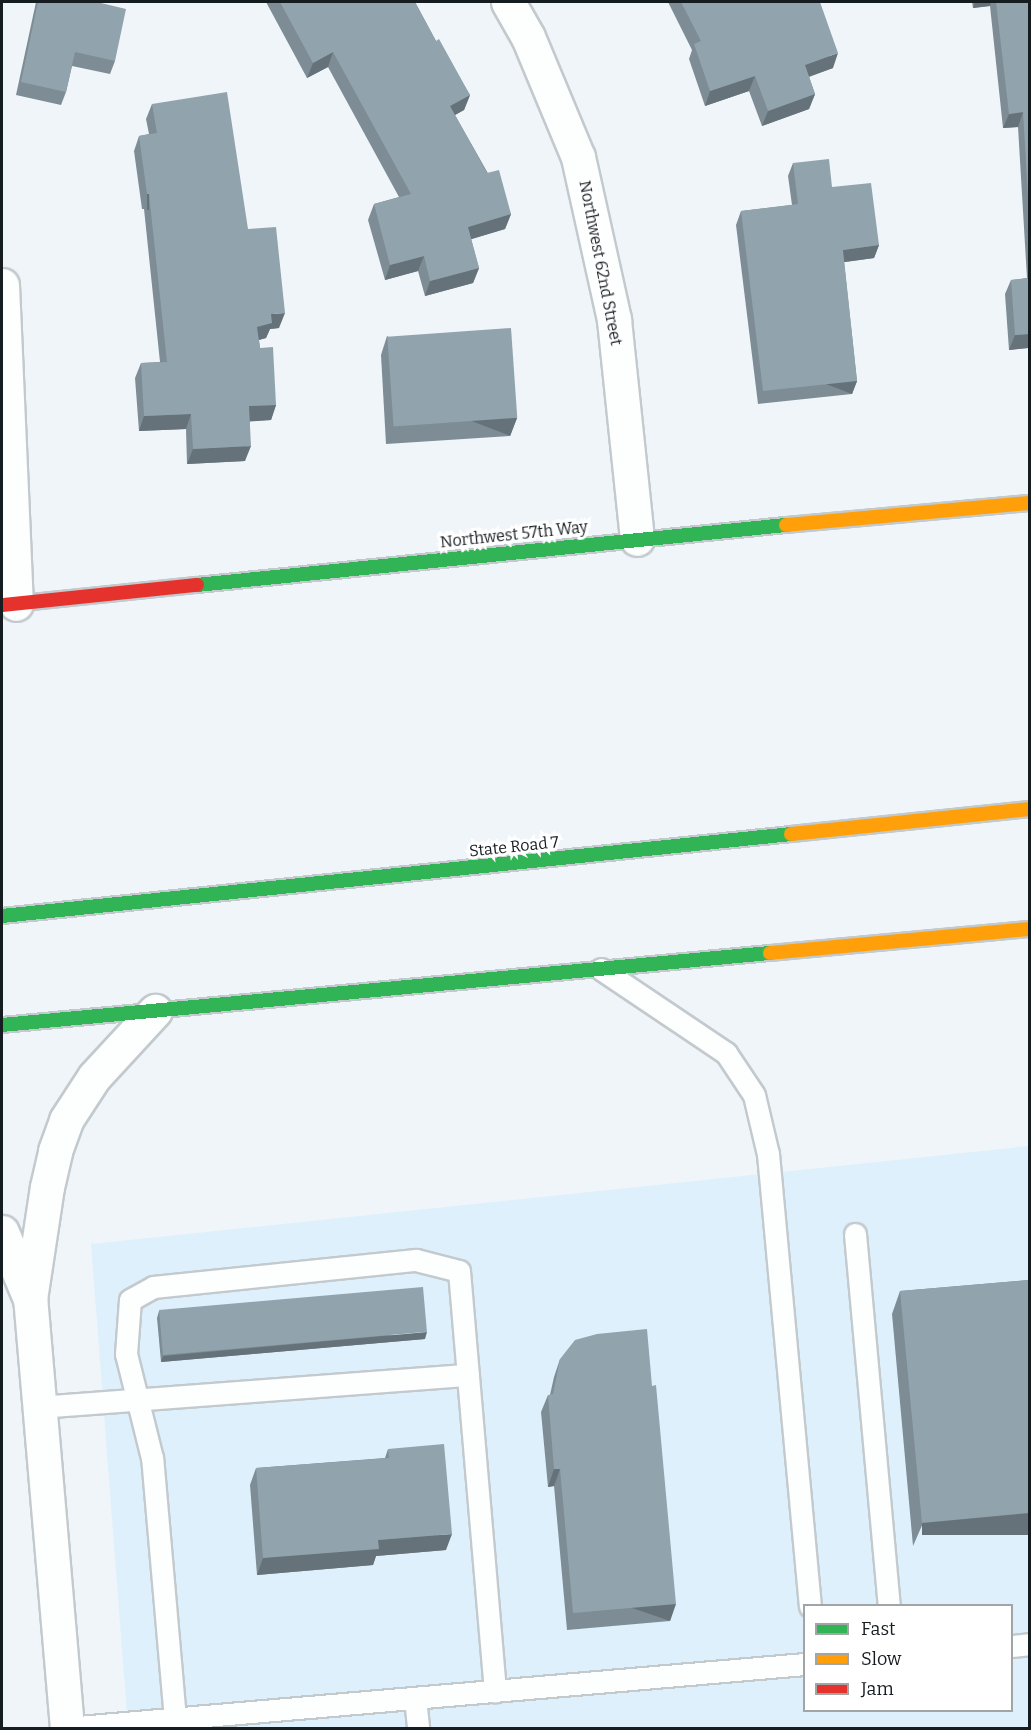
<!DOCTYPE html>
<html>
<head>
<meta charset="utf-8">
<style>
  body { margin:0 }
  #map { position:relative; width:1031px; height:1730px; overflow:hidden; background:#eff5f9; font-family:Bitter,serif }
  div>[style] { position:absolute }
  .built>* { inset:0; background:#def0fb }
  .roads { filter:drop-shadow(2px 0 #c3cace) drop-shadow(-2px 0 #c3cace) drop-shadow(0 2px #c3cace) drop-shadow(0 -2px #c3cace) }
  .lane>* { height:21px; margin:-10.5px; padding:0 10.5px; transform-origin:10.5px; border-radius:10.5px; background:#fdfefe }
  .street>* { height:33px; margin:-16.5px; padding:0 16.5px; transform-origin:16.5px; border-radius:16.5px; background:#fdfefe }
  .fast>* { height:14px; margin:-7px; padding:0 7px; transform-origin:7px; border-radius:7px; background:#30b455 }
  .slow>* { height:14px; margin:-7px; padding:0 7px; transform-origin:7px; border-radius:7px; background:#ff9f0a }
  .jam>* { height:14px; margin:-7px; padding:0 7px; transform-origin:7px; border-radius:7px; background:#e5322d }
  .wall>* { inset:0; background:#7d8c95 }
  .shaded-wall>* { inset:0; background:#667279; transform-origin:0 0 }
  .building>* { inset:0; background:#91a3ad; transform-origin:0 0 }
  span { translate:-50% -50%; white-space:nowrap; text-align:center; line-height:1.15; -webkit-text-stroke:6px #fff; paint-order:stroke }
  .street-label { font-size:16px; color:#161d21 }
  .frame { position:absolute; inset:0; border:3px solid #161d21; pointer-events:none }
  .legend { position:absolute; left:803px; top:1604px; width:210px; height:108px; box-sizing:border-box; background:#fff; border:2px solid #a2a5a6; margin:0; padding:8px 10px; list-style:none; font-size:18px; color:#161d21 }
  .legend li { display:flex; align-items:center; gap:12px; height:30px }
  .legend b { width:30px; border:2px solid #a2a5a6 }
</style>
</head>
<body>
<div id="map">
  <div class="built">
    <div style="clip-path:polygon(evenodd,1029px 1146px,1029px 1728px,128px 1728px,91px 1244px,1029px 1146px,804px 1606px,1012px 1606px,1012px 1710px,804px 1710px,804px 1606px)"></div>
  </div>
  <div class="roads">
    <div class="lane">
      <div style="left:601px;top:969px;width:151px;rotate:33.9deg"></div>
      <div style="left:726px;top:1053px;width:50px;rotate:56.3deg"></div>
      <div style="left:754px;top:1095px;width:61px;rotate:76.7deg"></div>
      <div style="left:768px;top:1154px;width:454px;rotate:84.7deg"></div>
      <div style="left:855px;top:1234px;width:374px;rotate:84.8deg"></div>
      <div style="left:39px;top:1407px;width:430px;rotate:-4.3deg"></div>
      <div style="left:1012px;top:1646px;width:18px;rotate:-6deg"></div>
      <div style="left:415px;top:1698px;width:30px;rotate:84deg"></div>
      <div style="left:175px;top:1719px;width:262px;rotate:-95deg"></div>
      <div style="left:152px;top:1458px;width:107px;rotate:-104deg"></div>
      <div style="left:126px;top:1354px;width:54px;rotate:-85.8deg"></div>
      <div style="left:130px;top:1300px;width:26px;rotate:-29deg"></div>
      <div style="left:153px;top:1287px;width:264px;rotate:-5.9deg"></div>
      <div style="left:416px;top:1260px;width:44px;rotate:14.3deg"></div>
      <div style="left:459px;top:1271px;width:422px;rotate:85.1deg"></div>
      <div style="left:67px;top:1728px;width:740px;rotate:-4.96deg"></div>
    </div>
    <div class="street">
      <div style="left:508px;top:2px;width:40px;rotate:60.3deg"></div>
      <div style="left:528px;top:37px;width:130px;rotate:67.4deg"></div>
      <div style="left:578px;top:157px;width:167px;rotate:77.5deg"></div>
      <div style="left:614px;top:320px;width:220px;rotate:84deg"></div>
      <div style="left:2px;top:285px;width:319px;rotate:87.5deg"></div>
      <div style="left:2px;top:1232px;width:73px;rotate:67.3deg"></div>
      <div style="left:67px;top:1728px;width:431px;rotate:-94.9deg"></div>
      <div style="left:30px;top:1299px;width:113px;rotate:-81.4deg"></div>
      <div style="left:47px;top:1187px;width:37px;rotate:-77deg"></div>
      <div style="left:55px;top:1151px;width:33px;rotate:-70deg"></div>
      <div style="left:66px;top:1120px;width:51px;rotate:-56.9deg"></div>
      <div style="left:94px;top:1077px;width:90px;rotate:-47.3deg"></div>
    </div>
    <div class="fast">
      <div style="left:197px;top:585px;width:592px;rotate:-5.82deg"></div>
      <div style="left:2px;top:916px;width:793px;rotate:-5.93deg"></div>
      <div style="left:2px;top:1025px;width:771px;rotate:-5.36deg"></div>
    </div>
    <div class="slow">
      <div style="left:786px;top:525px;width:245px;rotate:-5.2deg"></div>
      <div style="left:791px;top:834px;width:240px;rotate:-6deg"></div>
      <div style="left:770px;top:953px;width:261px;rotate:-5.3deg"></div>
    </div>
    <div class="jam">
      <div style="left:2px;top:605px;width:196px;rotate:-5.9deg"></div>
    </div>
  </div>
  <div class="wall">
    <div style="clip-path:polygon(36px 2px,102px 2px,101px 3px,115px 61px,110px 74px,72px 66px,66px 92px,61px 105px,16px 95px)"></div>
    <div style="clip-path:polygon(266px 2px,415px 2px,436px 41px,470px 95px,464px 110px,455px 115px,511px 214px,505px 229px,471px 239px,479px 268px,473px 283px,425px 296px,418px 271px,385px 280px,368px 220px,374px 204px,399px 197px,328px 67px,307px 78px)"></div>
    <div style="clip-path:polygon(668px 2px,812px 2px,833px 68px,809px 77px,815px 94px,809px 109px,762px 126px,749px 91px,705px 106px,689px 59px,692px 50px)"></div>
    <div style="clip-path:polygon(972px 2px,1029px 2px,1029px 371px,1028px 348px,1009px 350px,1005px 294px,1011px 280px,1027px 278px,1018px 127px,1003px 128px,990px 6px,973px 8px)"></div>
    <div style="clip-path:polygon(152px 104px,248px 229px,279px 328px,270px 329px,266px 338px,259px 340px,260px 348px,276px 405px,271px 420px,250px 421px,245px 461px,187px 464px,186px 429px,139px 431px,135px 378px,141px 363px,160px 362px,144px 209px,142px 209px,134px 151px,139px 136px,149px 134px,146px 119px)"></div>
    <div style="clip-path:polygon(793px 163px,832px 187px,879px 245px,874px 258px,844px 262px,857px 381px,852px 394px,758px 404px,736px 225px,741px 211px,792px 205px,788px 176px)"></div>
    <div style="clip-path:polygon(387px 336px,517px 418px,510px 436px,386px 444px,381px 355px)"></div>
    <div style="clip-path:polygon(1029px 1280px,913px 1546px,892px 1314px,900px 1291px)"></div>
    <div style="clip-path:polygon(159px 1311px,425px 1339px,161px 1362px,157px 1318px)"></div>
    <div style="clip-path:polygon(560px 1359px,670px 1621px,567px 1630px,554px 1486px,548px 1487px,541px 1412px,548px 1395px,550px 1395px,554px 1377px)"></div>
    <div style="clip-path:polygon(388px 1449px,446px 1550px,376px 1556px,373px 1565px,257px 1575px,250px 1485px,256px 1468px,385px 1458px)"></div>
  </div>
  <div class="shaded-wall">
    <div style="clip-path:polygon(975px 2px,991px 2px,990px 6px,973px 8px)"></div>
    <div style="clip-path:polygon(333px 52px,328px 67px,307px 78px,313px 63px)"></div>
    <div style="clip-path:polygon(838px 53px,833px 68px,799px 80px,805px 65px)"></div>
    <div style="clip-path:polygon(755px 76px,749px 91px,705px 106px,710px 91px)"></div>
    <div style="clip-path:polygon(815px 94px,809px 109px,762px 126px,768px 111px)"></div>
    <div style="clip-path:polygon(470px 95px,464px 110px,444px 121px,450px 106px)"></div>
    <div style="clip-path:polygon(1023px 112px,1018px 127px,1003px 128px,1009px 114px)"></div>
    <div style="left:147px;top:194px;width:2px;height:16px"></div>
    <div style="clip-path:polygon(511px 214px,505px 229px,462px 242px,468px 227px)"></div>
    <div style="clip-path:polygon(879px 245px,874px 258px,838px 263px,843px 250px)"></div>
    <div style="clip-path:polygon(424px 256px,418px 271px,385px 280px,390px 265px)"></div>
    <div style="clip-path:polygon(479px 268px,473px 283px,425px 296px,430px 281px)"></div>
    <div style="clip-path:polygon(285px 313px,279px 328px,270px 329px,266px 338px,251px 342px,257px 327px,271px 314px)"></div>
    <div style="clip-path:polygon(1029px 334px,1029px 344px,1028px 348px,1009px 350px,1015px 335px)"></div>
    <div style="left:857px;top:381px;width:14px;height:95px;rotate:111deg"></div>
    <div style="clip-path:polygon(276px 405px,271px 420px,243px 422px,249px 406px)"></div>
    <div style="clip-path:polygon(191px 414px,186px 429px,139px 431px,144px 416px)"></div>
    <div style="left:517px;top:418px;width:19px;height:124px;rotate:111deg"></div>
    <div style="clip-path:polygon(251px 446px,245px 461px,187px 464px,193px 449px)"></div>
    <div style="clip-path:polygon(427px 1332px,425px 1339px,161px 1362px,163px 1356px)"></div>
    <div style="clip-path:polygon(554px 1469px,560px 1469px,554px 1486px,548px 1487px)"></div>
    <div style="left:1029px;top:1513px;width:22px;height:107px;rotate:90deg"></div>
    <div style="clip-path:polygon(452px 1534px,446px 1550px,376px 1556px,373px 1565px,257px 1575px,263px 1558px,378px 1540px)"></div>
    <div style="left:676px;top:1604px;width:18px;height:103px;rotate:109deg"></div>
  </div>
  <div class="building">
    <div style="clip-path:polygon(38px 2px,102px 2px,101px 3px,126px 9px,115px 61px,75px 52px,66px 92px,21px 82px)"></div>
    <div style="clip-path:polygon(280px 2px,415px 2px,436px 41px,439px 39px,470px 95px,450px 106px,487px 173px,499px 170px,511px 214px,468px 227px,479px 268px,430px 281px,424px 256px,390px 265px,374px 204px,411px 194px,333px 52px,313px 63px)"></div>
    <div style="clip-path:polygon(681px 2px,820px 2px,838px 53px,805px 65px,815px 94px,768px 111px,755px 76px,710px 91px,694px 44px,701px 41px)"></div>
    <div style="clip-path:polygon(996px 2px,1029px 2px,1029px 214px,1023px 112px,1009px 114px)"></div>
    <div style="clip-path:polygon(227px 92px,248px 229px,276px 227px,285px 313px,271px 314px,272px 323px,257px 327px,260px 348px,273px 347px,276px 405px,249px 406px,251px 446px,193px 449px,191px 414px,144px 416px,141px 363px,167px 362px,149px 194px,147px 194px,139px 136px,157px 133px,152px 104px)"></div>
    <div style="clip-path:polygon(829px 159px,832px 187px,871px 183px,879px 245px,843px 250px,857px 381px,763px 391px,741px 211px,798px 204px,793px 163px)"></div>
    <div style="clip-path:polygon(1029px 278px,1029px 334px,1015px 335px,1011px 280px)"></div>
    <div style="left:511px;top:328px;width:90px;height:124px;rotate:86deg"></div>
    <div style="clip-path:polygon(1029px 1280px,1029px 1513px,922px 1523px,900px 1291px)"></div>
    <div style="left:423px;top:1287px;width:45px;height:265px;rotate:85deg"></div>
    <div style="clip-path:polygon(647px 1329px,652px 1386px,656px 1385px,676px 1604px,573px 1613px,560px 1469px,554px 1469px,548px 1395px,553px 1394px,560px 1359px,575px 1340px,597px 1334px)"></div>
    <div style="clip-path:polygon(444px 1444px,452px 1534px,378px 1540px,379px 1549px,263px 1558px,256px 1468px,389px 1458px,388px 1449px)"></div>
  </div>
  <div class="street-label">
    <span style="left:600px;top:263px;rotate:79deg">Northwest 62nd Street</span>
    <span style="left:514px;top:535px;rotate:-6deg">Northwest 57th Way</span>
    <span style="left:514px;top:847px;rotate:-6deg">State Road 7</span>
  </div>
  <div class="frame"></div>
  <ul class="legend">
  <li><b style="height:8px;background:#30b455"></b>Fast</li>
  <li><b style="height:8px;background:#ff9f0a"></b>Slow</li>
  <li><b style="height:8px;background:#e5322d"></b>Jam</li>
  </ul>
</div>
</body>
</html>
